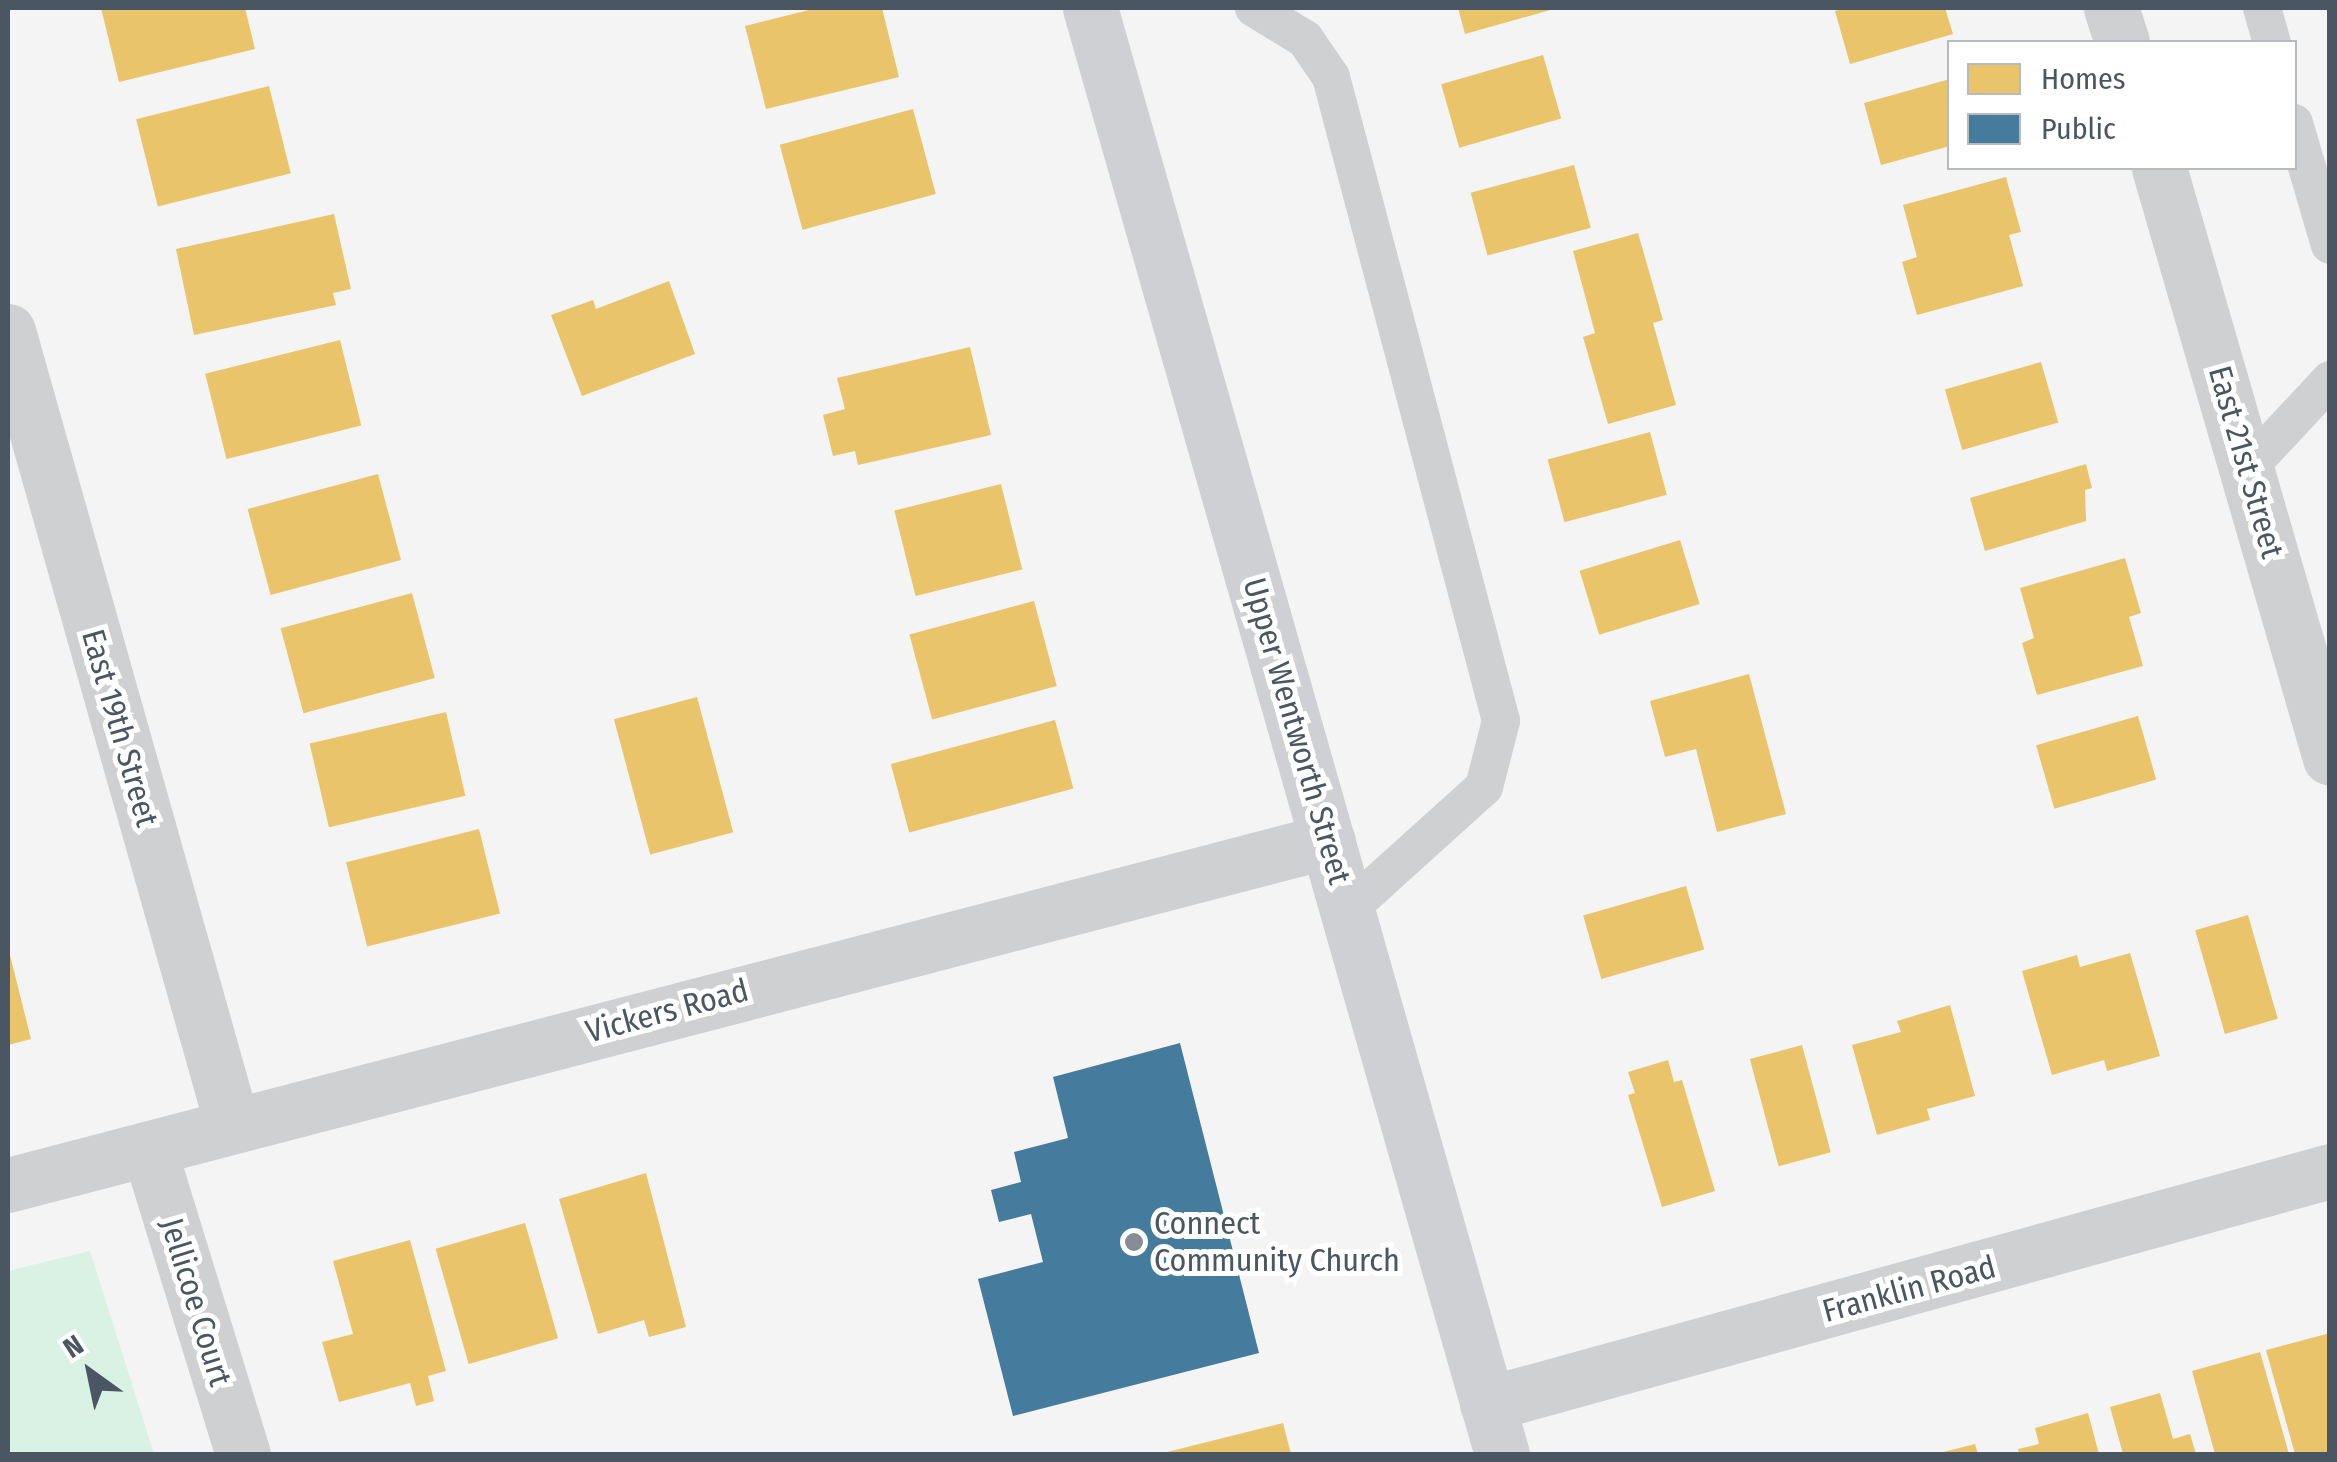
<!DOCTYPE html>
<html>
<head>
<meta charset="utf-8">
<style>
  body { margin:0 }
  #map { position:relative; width:2337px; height:1462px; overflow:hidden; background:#f4f4f4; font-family:"Fira Sans Condensed",sans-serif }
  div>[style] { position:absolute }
  .green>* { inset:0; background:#d9f2e3 }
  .homes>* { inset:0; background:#e9c46a; transform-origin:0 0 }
  .public>* { inset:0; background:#457b9d }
  .lane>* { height:38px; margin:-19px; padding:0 19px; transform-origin:19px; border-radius:19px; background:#ced0d2 }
  .street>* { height:55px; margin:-27.5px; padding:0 27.5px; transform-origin:27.5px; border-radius:27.5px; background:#ced0d2 }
  .secondary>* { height:55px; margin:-27.5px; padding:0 27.5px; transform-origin:27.5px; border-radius:27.5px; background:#ced0d4 }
  .dots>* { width:28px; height:28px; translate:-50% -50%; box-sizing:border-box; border:5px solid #fff; border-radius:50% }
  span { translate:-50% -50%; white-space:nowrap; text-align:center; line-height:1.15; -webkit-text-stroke:10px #fff; paint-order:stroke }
  .street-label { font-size:32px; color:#4a5661 }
  .poi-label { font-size:32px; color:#4a5661 }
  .left { translate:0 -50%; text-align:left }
  .frame { position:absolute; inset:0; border:10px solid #4a5661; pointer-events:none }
  .legend { position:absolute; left:1947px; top:40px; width:350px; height:130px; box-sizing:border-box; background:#fff; border:2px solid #b7bbc0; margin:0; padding:12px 18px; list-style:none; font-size:30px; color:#4a5661 }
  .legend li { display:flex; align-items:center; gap:20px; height:50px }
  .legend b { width:50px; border:2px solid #b7bbc0 }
  .north { position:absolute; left:40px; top:1322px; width:100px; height:100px; -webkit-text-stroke:8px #fff; paint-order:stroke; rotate:327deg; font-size:28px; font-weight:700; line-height:40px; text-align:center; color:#4a5661 }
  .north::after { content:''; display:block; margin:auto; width:35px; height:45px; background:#4a5661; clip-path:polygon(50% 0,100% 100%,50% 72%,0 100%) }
</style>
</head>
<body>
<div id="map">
  <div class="green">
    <div style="clip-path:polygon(90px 1251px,154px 1454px,8px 1454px,8px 1271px)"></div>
  </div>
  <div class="homes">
    <div style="clip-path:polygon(101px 8px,245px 8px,255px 49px,119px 82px)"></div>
    <div style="clip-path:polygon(817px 8px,882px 8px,899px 77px,766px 109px,745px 26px)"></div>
    <div style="clip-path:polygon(1458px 8px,1554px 8px,1554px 9px,1465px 34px)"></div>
    <div style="clip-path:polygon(1848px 8px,1945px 8px,1953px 34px,1850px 64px,1835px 11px)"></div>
    <div style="left:1543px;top:55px;width:66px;height:106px;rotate:74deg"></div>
    <div style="clip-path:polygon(1950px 79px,1950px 146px,1881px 165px,1864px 103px)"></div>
    <div style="left:269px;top:86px;width:90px;height:137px;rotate:76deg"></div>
    <div style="left:913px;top:109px;width:88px;height:138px;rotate:75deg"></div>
    <div style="left:1574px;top:165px;width:65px;height:107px;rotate:75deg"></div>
    <div style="clip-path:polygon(2006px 177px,2021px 232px,2009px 235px,2023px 286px,1917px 315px,1902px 262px,1917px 257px,1903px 205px)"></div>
    <div style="clip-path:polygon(334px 214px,351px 289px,333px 293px,336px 305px,194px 335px,176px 249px)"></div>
    <div style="clip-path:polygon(1638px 233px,1663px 320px,1653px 323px,1676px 405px,1608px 424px,1583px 337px,1595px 333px,1573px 251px)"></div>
    <div style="clip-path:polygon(669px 281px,695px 354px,582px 396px,551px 315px,593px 300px,596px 309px)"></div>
    <div style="left:340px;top:340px;width:88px;height:139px;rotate:76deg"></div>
    <div style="clip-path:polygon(970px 347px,991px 435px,858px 465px,855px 451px,833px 456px,823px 415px,845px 409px,837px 378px)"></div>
    <div style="left:2041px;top:362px;width:63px;height:100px;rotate:74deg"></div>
    <div style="left:1650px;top:432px;width:65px;height:106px;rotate:75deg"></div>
    <div style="clip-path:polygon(2086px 464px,2092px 488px,2085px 490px,2086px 521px,1985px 551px,1970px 498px)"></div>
    <div style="left:378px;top:474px;width:89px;height:135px;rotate:75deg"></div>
    <div style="left:1001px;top:484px;width:88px;height:110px;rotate:76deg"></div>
    <div style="left:1680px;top:540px;width:67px;height:105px;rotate:73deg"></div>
    <div style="clip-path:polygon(2125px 558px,2141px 613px,2129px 617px,2143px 666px,2037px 695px,2022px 643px,2034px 638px,2020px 588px)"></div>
    <div style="left:412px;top:593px;width:88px;height:136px;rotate:75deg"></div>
    <div style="left:1034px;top:601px;width:88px;height:129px;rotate:75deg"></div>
    <div style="clip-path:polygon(1749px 674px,1786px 814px,1717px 832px,1696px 749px,1665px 757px,1650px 701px)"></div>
    <div style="left:697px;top:697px;width:140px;height:86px;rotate:75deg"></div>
    <div style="left:446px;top:712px;width:86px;height:140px;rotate:77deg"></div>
    <div style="left:2138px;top:716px;width:66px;height:106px;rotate:74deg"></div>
    <div style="left:1055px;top:720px;width:71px;height:170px;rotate:75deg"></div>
    <div style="left:479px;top:829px;width:87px;height:137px;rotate:76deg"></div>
    <div style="left:1686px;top:886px;width:66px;height:107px;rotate:74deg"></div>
    <div style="left:2248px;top:915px;width:108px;height:55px;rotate:74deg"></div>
    <div style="clip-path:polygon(9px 951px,31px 1039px,8px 1045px,8px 952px)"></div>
    <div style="clip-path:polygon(2130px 953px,2160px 1056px,2107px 1071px,2104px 1060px,2052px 1075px,2022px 971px,2077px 955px,2080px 967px)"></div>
    <div style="clip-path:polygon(1950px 1005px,1975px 1096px,1927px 1109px,1930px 1120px,1877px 1135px,1852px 1045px,1901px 1032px,1897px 1021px)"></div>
    <div style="left:1802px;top:1045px;width:111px;height:54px;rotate:75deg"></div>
    <div style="clip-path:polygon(1668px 1060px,1674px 1082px,1682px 1080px,1715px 1191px,1662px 1207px,1628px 1095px,1635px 1093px,1628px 1072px)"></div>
    <div style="clip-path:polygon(646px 1173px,686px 1327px,649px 1337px,644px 1320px,598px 1334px,559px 1199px)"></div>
    <div style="left:525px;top:1223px;width:120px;height:93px;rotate:74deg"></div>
    <div style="clip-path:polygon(410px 1240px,446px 1371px,428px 1376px,434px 1401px,416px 1406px,410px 1383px,339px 1402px,322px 1342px,353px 1334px,333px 1261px)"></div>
    <div style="clip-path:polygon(2330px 1333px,2330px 1454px,2295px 1454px,2266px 1350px)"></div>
    <div style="clip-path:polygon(2260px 1352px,2289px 1454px,2215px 1454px,2192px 1371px)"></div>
    <div style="clip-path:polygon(2160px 1393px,2173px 1439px,2190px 1434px,2196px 1454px,2123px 1454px,2110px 1407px)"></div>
    <div style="clip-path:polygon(2088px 1413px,2099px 1454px,2019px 1454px,2018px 1449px,2039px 1444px,2035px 1428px)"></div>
    <div style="clip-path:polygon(1283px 1423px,1291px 1454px,1163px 1454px,1163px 1453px)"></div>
    <div style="clip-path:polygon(1975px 1444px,1978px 1454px,1939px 1454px,1939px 1453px)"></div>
  </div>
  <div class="public">
    <div style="clip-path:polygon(1180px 1043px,1259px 1353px,1013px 1416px,978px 1279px,1043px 1262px,1031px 1214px,999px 1222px,991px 1190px,1021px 1182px,1014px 1152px,1068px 1138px,1053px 1077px)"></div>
  </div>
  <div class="lane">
    <div style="left:1254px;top:8px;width:60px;rotate:31.3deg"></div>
    <div style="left:1305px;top:39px;width:46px;rotate:55.6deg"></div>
    <div style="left:1331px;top:77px;width:666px;rotate:75.21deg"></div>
    <div style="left:1501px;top:721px;width:68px;rotate:104.4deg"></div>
    <div style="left:1484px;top:787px;width:183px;rotate:137.9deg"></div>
    <div style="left:2262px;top:8px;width:35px;rotate:74deg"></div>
    <div style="left:2294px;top:123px;width:127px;rotate:73.6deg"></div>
    <div style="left:2249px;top:467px;width:119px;rotate:-47deg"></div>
  </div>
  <div class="street">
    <div style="left:2111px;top:8px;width:36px;rotate:72deg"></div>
    <div style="left:2159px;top:168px;width:614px;rotate:73.84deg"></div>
    <div style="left:8px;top:331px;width:824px;rotate:74.23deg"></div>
    <div style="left:149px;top:1149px;width:319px;rotate:72.9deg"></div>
    <div style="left:8px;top:1185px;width:1364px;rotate:-14.61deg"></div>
    <div style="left:1487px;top:1404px;width:875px;rotate:-15.45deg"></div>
  </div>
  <div class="secondary">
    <div style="left:1090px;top:8px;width:1504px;rotate:74.1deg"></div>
  </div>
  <div class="dots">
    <div style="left:1134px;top:1242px;background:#868d94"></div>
  </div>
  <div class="street-label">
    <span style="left:2246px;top:462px;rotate:74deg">East 21st Street</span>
    <span style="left:120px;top:728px;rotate:74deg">East 19th Street</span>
    <span style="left:1297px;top:731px;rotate:74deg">Upper Wentworth Street</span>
    <span style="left:667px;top:1011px;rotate:-15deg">Vickers Road</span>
    <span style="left:1909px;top:1289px;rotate:-15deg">Franklin Road</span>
    <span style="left:196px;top:1302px;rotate:73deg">Jellicoe Court</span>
  </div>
  <div class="poi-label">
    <span class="left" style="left:1154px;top:1242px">Connect<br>Community Church</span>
  </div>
  <div class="frame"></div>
  <ul class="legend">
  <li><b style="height:28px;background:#e9c46a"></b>Homes</li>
  <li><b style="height:28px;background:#457b9d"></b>Public</li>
  </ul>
  <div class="north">N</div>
</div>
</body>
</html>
